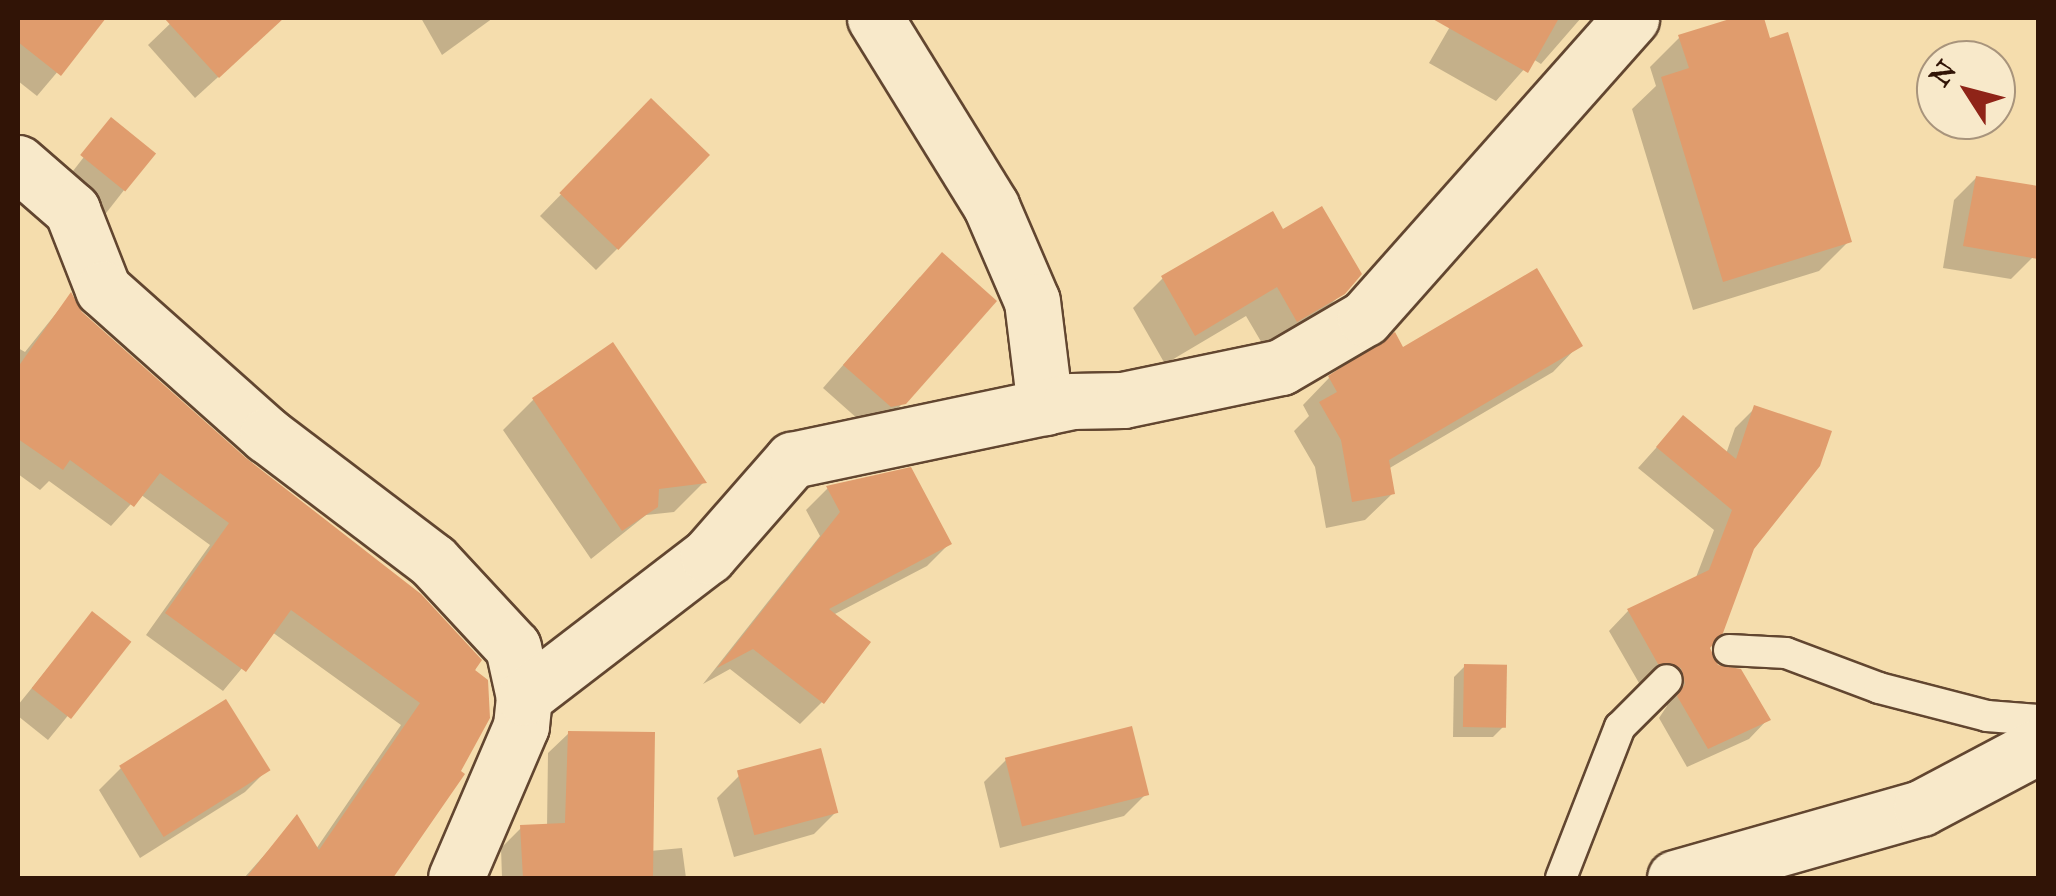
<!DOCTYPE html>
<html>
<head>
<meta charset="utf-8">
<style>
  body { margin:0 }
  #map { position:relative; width:2056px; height:896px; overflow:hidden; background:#f5ddad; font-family:"IM FELL Great Primer",serif }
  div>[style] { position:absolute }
  .shadow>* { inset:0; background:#0003; transform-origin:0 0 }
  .building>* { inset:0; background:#e09c6d; transform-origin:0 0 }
  .roads { filter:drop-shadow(2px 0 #624630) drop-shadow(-2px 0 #624630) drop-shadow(0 2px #624630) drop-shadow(0 -2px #624630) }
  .service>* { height:30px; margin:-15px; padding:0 15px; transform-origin:15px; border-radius:15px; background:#f8e9ca }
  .minor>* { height:55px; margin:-27.5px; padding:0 27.5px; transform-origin:27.5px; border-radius:27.5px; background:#f8e9ca }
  span { translate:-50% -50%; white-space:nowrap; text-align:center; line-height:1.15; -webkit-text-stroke:9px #f8e9ca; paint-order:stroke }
  .frame { position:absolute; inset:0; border:20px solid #311406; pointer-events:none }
  .north { position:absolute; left:1916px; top:40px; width:100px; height:100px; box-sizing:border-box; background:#f8e9ca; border:2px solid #a8947c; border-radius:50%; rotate:306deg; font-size:28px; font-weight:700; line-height:40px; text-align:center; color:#311406 }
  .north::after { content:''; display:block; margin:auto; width:35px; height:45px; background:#8f2418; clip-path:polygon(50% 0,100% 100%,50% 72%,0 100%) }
</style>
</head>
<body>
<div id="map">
  <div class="shadow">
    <div style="clip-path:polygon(18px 18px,103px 18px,37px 96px,18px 81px)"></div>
    <div style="clip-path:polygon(176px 18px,283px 18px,195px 98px,148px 45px)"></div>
    <div style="clip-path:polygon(421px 18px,493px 18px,442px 55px)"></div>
    <div style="clip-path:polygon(1455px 18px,1581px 18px,1541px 64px,1533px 59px,1496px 101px,1429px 63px)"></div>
    <div style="clip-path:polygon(1741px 18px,1761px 18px,1849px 241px,1819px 271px,1693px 310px,1632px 109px,1656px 86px,1650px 67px,1680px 37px)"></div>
    <div style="clip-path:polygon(651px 102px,618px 248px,596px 270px,540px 216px)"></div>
    <div style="left:112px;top:121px;width:52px;height:77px;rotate:38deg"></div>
    <div style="clip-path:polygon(1976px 178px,2038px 189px,2033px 257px,2011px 279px,1943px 268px,1954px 200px)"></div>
    <div style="clip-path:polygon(1282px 233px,1343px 292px,1312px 323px,1266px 350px,1246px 316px,1165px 364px,1133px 308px,1163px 278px)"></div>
    <div style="clip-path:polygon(920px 277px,904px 402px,881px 425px,868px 428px,823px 388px)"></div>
    <div style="clip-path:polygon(70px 296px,80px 314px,245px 460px,479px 660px,399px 866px,386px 878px,244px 878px,297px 818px,316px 849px,401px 725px,272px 632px,223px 691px,146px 635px,210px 545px,140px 494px,111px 526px,49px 481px,40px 490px,18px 474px,18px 348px,25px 352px)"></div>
    <div style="clip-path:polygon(1579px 345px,1553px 372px,1388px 469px,1392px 494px,1365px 520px,1326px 528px,1315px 467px,1294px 431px,1309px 416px,1303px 405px,1329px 378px,1402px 350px)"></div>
    <div style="clip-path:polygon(612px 346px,704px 482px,674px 512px,646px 515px,591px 559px,503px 430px,533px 400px)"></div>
    <div style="clip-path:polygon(1755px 408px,1752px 548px,1708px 648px,1716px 667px,1768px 719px,1749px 739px,1687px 767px,1659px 718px,1667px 706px,1662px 687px,1639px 683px,1609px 631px,1628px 611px,1695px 580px,1714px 530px,1638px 468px,1683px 418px,1726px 454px,1735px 428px)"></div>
    <div style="clip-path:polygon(828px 488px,949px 544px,927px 566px,833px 615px,822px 702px,800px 724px,730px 669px,703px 684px,820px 536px,806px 510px)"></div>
    <div style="clip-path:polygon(92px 614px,128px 642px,48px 740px,18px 716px,18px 705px)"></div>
    <div style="clip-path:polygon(1465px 666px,1504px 726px,1493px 737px,1453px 737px,1454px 677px)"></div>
    <div style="clip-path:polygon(569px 733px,650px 851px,682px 848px,686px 878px,502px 878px,501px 848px,521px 828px,547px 827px,548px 753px)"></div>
    <div style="clip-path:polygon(1006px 760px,1146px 794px,1124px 816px,1000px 848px,984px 782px)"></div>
    <div style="clip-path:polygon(121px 768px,267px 770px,245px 792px,140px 858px,99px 790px)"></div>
    <div style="clip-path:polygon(739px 776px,836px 812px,814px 834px,734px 857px,717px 798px)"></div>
  </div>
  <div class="building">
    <div style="clip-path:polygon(18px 18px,106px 18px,61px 76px,18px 42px)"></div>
    <div style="clip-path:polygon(164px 18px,284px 18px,219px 78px)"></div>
    <div style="clip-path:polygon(1431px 18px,1559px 18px,1528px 73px)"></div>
    <div style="clip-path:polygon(1733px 18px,1764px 18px,1770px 38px,1788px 32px,1852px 242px,1723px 282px,1661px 77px,1689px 68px,1678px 35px)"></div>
    <div style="left:651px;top:98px;width:82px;height:132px;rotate:44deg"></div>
    <div style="left:111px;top:117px;width:58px;height:49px;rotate:39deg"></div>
    <div style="clip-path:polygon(1976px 176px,2038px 186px,2038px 259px,1963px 246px)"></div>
    <div style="clip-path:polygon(1322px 206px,1362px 274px,1345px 294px,1297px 322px,1277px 287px,1195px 336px,1161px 276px,1273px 211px,1283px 229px)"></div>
    <div style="clip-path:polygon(942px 252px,997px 301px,906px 404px,891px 407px,843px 365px)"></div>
    <div style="clip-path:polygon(1537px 268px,1583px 346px,1389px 460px,1395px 494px,1352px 502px,1341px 440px,1319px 402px,1337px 392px,1328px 376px,1395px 332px,1403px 347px)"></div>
    <div style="clip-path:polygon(71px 292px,82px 312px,246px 458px,421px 594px,482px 660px,475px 670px,488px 680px,490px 718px,461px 771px,465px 774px,393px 878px,246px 878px,297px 814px,319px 850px,420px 703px,291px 610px,246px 672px,165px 613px,229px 523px,160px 473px,134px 507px,70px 460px,63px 470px,18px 439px,18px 367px)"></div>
    <div style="clip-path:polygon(613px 342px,707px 483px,659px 489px,658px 507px,622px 531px,532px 398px)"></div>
    <div style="clip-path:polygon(1754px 405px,1832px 431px,1820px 466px,1754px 549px,1723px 633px,1710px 648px,1718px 665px,1741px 669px,1771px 720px,1708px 749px,1677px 696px,1685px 684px,1681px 668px,1658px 664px,1627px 609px,1709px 570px,1732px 510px,1656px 447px,1683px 415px,1736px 459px)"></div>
    <div style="clip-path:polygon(911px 467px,952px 544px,829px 609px,871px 642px,824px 704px,753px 649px,717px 668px,840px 512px,826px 486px)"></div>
    <div style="left:92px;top:611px;width:50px;height:98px;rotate:38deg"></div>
    <div style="left:1464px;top:664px;width:43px;height:63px;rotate:1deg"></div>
    <div style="left:226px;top:699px;width:84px;height:126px;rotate:58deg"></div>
    <div style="left:1132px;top:726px;width:71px;height:131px;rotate:76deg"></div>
    <div style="clip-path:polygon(568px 731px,655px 732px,653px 878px,523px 878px,520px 825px,565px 823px)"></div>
    <div style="left:821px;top:748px;width:67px;height:87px;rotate:75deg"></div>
  </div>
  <div class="roads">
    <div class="service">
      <div style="left:1729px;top:650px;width:57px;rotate:3deg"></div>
      <div style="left:1786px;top:653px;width:99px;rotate:20.6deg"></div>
      <div style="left:1879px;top:688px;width:112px;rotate:14.5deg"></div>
      <div style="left:1987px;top:716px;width:51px;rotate:4.5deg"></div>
      <div style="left:1561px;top:878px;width:162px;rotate:-68.7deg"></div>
      <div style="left:1620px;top:727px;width:66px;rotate:-45deg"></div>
    </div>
    <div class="minor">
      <div style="left:875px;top:18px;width:221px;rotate:58.3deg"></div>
      <div style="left:991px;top:206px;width:103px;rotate:66.7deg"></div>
      <div style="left:1032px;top:301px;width:107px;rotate:83deg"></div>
      <div style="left:18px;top:163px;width:72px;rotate:41deg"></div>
      <div style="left:72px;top:210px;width:85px;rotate:68.6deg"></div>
      <div style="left:103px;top:289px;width:220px;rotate:41.7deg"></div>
      <div style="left:267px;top:435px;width:208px;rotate:37.2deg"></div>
      <div style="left:433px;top:561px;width:117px;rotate:47.1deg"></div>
      <div style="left:513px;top:647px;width:51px;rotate:77.6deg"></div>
      <div style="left:524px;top:697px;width:29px;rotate:96deg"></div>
      <div style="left:521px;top:726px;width:165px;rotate:113.2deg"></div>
      <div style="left:524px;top:697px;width:232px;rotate:-37.5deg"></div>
      <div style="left:708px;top:556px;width:128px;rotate:-48.8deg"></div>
      <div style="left:792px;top:460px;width:285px;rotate:-11.9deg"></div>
      <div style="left:1071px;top:401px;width:52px;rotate:-1.1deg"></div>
      <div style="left:1123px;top:400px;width:161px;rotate:-11.8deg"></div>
      <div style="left:1281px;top:367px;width:97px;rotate:-30.3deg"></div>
      <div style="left:1365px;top:318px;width:401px;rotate:-48.4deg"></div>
      <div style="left:1675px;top:878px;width:256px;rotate:-15.9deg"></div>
      <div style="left:1921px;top:808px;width:132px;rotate:-27.9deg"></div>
    </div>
  </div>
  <div class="frame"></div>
  <div class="north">N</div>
</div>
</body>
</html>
